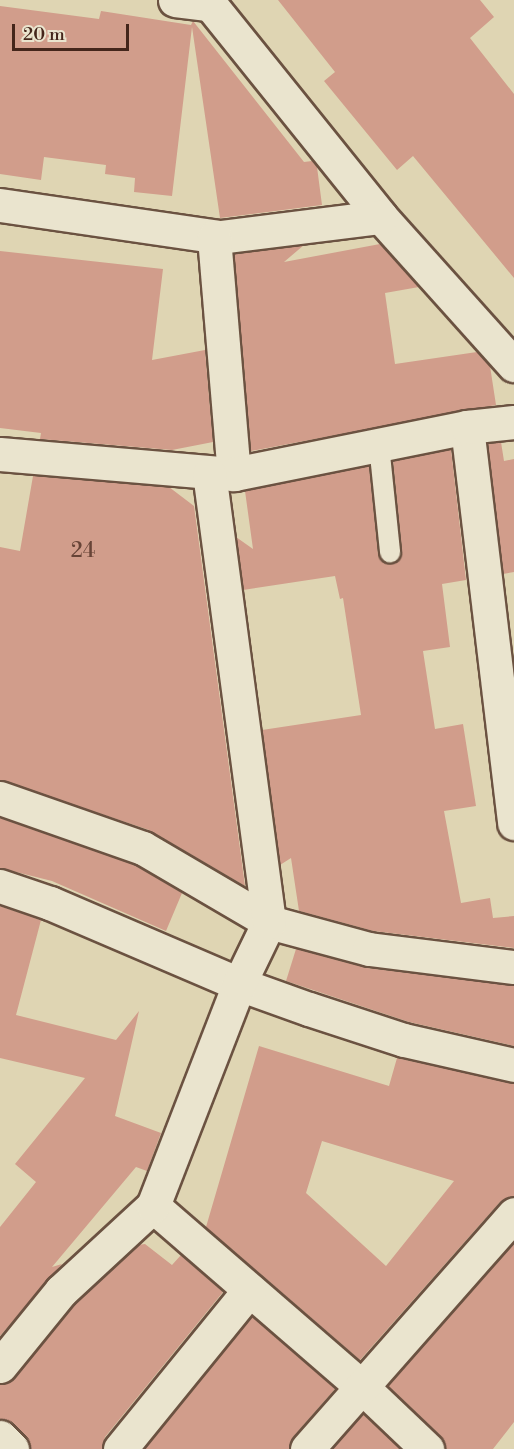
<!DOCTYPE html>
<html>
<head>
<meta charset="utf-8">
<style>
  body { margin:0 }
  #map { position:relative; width:514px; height:1449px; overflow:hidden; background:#dfd5b3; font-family:"Libre Bodoni",serif }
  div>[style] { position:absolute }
  .building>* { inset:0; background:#d19d8b }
  .roads { filter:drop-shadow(2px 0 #6b5241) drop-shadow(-2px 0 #6b5241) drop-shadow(0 2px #6b5241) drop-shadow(0 -2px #6b5241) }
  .service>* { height:20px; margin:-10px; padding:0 10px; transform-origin:10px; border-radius:10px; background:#eae4ce }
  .minor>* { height:33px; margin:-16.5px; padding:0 16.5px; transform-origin:16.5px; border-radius:16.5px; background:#eae4ce }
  span { translate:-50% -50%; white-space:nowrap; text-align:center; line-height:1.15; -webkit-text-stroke:6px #eae4ce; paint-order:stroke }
  .number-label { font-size:21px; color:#674437 }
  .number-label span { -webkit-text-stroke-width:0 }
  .scale { position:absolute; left:12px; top:24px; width:117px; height:27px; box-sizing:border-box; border:3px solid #44261b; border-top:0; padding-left:8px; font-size:18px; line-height:21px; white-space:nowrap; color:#44261b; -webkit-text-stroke:4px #eae4ce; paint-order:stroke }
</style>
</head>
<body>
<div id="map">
  <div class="building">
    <div style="clip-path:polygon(278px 0,480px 0,494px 17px,470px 38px,514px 94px,514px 278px,413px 156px,397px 170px,324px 81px,335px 72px)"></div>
    <div style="clip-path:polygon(0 6px,99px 19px,101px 11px,191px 25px,193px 21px,304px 162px,312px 161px,317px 167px,322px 205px,220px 218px,192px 27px,172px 196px,134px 192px,135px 178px,105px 174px,106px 165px,44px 157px,41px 180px,0 174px)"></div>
    <div style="clip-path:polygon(380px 244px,419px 287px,385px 293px,395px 364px,477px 352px,490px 366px,496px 405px,251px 451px,234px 254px,304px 245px,284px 262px)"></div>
    <div style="clip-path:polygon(0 251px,163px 269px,152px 360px,205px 350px,213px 442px,172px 450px,40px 439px,41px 433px,0 428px)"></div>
    <div style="clip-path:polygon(501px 442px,504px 461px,514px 459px,514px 572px,503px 574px,488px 444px)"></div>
    <div style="clip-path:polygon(451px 449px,466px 580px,442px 584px,450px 647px,423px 651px,435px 729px,463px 724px,476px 806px,444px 811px,461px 903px,490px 898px,493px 918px,514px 916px,514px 948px,373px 931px,299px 911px,291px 858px,280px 865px,262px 730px,361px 715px,343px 598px,340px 599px,335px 576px,243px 590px,236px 537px,253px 549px,245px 491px,369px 466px,378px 554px,385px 563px,397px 562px,402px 551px,393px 461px)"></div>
    <div style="clip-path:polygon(33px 476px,169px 487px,194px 506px,245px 886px,149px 830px,0 780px,0 547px,20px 551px)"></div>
    <div style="clip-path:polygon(0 818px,135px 865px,182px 893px,166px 931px,52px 881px,0 868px)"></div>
    <div style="clip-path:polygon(0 906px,41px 920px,16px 1015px,116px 1040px,139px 1011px,115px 1116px,161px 1133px,147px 1171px,136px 1167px,52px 1267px,62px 1264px,0 1336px,0 1227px,36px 1182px,15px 1164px,85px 1078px,0 1058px)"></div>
    <div style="clip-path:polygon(296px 949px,367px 968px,514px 985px,514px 1046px,409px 1022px,286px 981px)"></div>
    <div style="clip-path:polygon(evenodd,259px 1046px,389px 1086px,397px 1058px,514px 1083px,514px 1196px,500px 1202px,360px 1360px,206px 1227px,259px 1046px,322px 1141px,454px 1181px,386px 1266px,306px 1193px,322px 1141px)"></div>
    <div style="clip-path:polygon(514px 1242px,514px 1422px,493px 1449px,445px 1449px,440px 1435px,388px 1386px)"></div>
    <div style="clip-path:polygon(145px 1244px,172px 1265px,181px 1255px,223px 1292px,105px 1437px,102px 1449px,30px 1449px,25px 1436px,13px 1423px,0 1419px,0 1384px,15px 1378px,75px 1304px,138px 1245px)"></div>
    <div style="clip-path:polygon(252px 1316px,335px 1389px,293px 1437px,289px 1449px,144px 1449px)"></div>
    <div style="clip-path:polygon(363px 1414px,400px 1449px,332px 1449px)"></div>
  </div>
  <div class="roads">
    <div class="service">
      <div style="left:379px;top:445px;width:108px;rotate:84.1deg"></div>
    </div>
    <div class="minor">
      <div style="left:175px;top:0;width:35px;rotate:7deg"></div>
      <div style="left:210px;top:4px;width:273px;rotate:51.2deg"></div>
      <div style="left:381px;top:217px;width:199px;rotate:48.1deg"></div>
      <div style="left:0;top:205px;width:222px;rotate:8.3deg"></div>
      <div style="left:220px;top:237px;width:162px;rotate:-7.1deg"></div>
      <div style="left:214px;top:237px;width:238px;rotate:85.2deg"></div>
      <div style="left:467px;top:427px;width:399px;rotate:83.2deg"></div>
      <div style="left:0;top:454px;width:235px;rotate:4.9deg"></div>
      <div style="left:234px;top:474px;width:238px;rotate:-11.4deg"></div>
      <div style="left:467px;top:427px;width:47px;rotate:-6.1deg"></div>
      <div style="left:0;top:798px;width:151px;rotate:19.3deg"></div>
      <div style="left:143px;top:848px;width:146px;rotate:30.4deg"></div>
      <div style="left:269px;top:922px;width:104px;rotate:15.1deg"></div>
      <div style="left:369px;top:949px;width:146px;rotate:7.1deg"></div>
      <div style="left:0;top:886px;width:53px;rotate:18.8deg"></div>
      <div style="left:50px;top:903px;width:206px;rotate:23.2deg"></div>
      <div style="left:239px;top:984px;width:74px;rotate:19.7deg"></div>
      <div style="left:309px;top:1009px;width:100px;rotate:18.1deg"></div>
      <div style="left:404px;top:1040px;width:113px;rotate:12.8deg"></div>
      <div style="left:153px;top:1206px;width:276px;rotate:40.9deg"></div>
      <div style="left:362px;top:1387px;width:90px;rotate:43.6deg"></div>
      <div style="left:0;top:1366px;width:97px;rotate:-50.9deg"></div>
      <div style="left:61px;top:1291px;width:125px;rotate:-42.7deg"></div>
      <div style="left:153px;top:1206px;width:238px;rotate:-68.8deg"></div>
      <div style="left:239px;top:984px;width:69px;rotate:-64.2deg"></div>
      <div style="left:269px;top:922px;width:452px;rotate:-97.6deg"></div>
      <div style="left:0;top:1437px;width:17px;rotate:45deg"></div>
      <div style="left:120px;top:1449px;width:205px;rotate:-50.9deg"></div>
      <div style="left:307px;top:1449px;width:313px;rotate:-48.6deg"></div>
    </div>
  </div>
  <div class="number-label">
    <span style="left:83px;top:551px">24</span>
  </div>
  <div class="scale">20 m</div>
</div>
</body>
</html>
